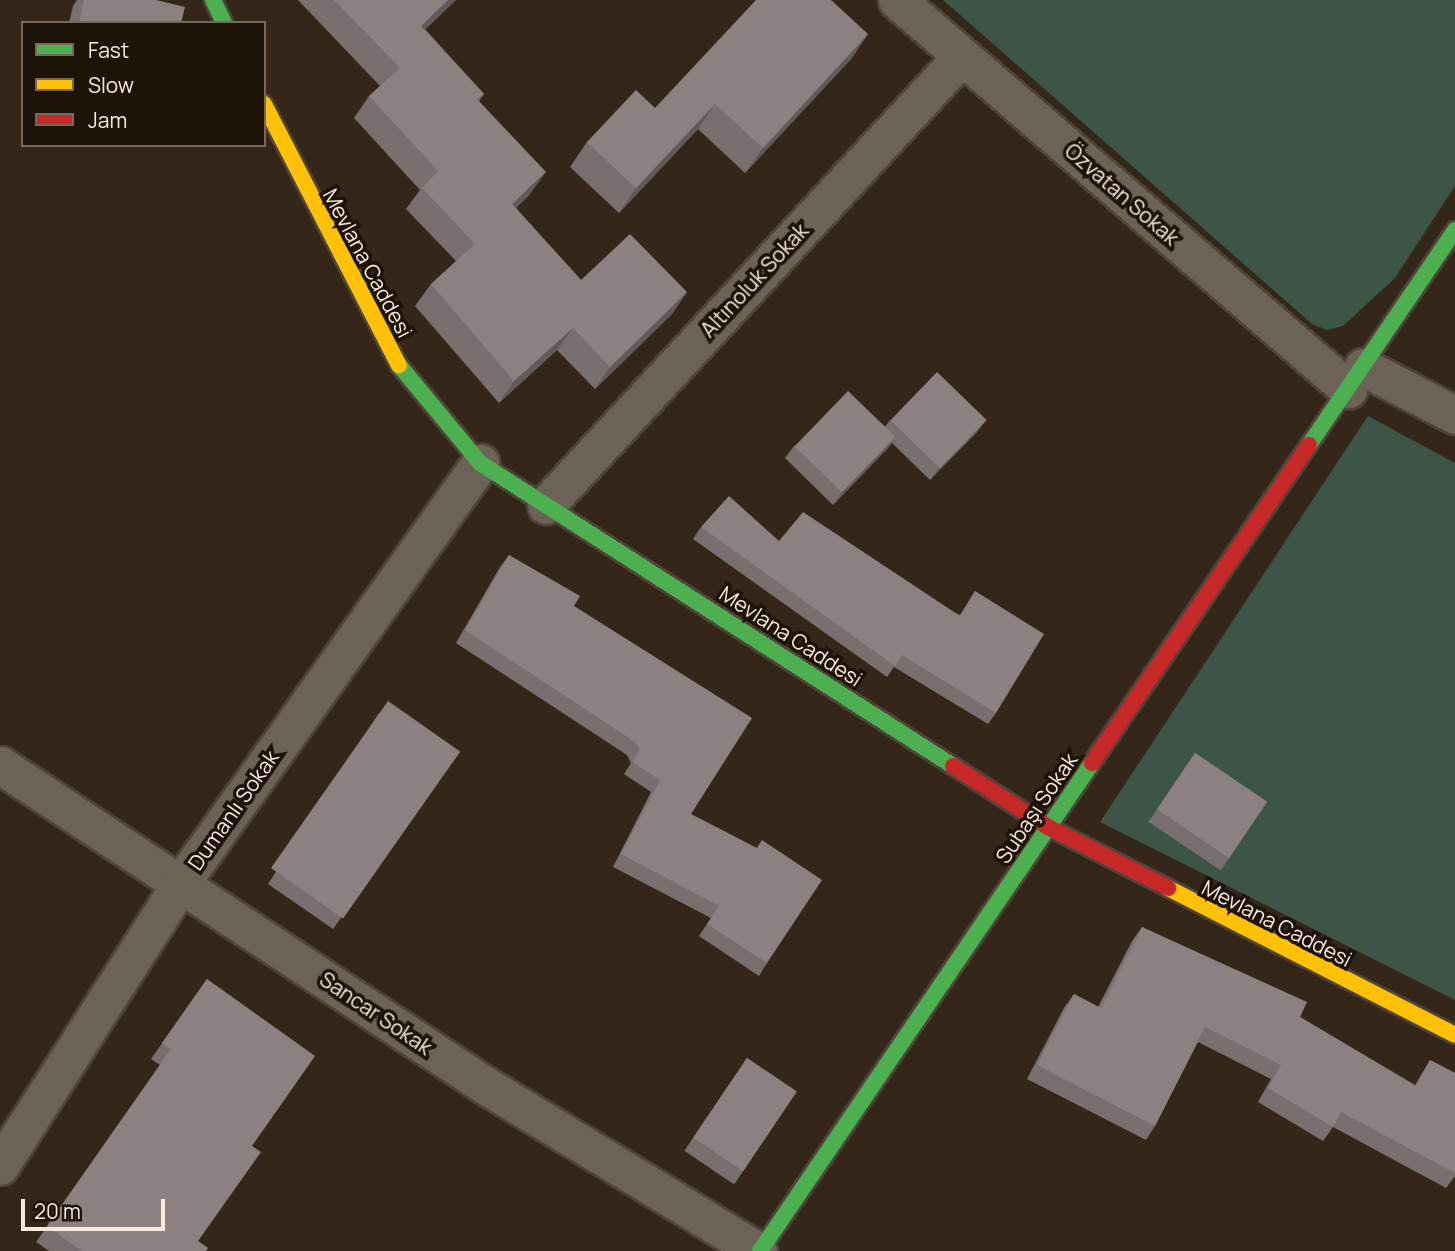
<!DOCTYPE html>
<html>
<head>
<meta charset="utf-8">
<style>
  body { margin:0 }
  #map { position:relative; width:1455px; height:1251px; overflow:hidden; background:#34271a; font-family:Manrope,sans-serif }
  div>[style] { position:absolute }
  .green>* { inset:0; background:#3c5547 }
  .roads { filter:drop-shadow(2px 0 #4f443a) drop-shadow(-2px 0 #4f443a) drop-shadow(0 2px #4f443a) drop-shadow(0 -2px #4f443a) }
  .street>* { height:37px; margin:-18.5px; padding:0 18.5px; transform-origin:18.5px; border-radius:18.5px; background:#6c6258 }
  .fast>* { height:16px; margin:-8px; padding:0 8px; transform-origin:8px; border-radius:8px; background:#4caf50 }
  .slow>* { height:16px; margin:-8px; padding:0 8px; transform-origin:8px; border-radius:8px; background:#ffc107 }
  .jam>* { height:16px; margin:-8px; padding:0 8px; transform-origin:8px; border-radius:8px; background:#c62828 }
  .wall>* { inset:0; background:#786f6e; transform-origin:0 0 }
  .shaded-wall>* { inset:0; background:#625a5a }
  .building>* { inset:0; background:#8c8180; transform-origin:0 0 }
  span { translate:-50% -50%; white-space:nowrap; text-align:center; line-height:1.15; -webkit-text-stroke:7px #1d1309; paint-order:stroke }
  .street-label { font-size:21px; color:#f9e9dc }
  .legend { position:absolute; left:21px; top:21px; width:245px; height:126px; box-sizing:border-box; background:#1d1309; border:2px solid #75695d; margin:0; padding:9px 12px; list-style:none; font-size:21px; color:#f9e9dc }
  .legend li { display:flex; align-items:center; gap:14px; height:35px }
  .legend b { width:35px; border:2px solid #75695d }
  .scale { position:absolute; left:21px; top:1199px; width:144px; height:32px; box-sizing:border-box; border:4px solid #f9e9dc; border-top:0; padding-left:9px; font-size:21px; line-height:24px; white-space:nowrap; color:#f9e9dc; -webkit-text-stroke:5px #1d1309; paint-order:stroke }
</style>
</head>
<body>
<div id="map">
  <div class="green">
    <div style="clip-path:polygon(943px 0,1455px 0,1455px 186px,1395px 278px,1343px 326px,1327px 330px,1312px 324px)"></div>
    <div style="clip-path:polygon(1368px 416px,1455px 463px,1455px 1000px,1100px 822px)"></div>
  </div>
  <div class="roads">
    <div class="street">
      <div style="left:897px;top:0;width:596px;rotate:40.78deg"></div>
      <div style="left:1363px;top:367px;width:104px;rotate:27.6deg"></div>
      <div style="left:546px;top:505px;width:612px;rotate:-47.18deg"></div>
      <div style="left:0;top:765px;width:579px;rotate:33.44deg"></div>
      <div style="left:483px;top:1084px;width:322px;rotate:31.3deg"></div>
      <div style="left:0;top:1166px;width:336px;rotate:-57.4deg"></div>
      <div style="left:181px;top:883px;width:516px;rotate:-54.55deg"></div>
    </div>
    <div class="fast">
      <div style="left:213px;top:0;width:25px;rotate:64deg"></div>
      <div style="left:399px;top:365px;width:127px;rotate:50.4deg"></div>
      <div style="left:480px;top:463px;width:562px;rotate:32.64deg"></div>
      <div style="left:1309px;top:445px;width:260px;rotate:-55.8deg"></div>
      <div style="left:760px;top:1251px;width:590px;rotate:-55.77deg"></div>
    </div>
    <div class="slow">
      <div style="left:264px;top:104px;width:294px;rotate:62.7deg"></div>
      <div style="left:1168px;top:888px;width:322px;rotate:27.1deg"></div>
    </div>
    <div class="jam">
      <div style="left:1092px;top:763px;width:385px;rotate:-55.7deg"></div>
      <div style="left:953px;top:766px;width:113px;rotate:32.7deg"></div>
      <div style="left:1048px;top:827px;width:135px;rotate:26.9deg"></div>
    </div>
  </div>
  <div class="wall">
    <div style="clip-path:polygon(77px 0,156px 0,181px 23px,69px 23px,73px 6px)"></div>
    <div style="clip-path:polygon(298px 0,456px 0,425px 29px,484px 94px,479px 101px,530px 194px,516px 208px,581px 280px,687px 292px,672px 314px,595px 389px,557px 350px,499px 403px,415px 306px,431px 284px,456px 261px,406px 209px,420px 190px,354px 118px,369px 96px,380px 86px)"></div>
    <div style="clip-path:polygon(868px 34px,851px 59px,745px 173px,698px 129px,619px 213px,570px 167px,587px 142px,655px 108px)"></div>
    <div style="clip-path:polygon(890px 420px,986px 420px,977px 432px,930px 480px,892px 443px,887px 449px,833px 505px,785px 458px,794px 446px,885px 427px)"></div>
    <div style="clip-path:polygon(701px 527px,779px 541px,960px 615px,975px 591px,996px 713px,988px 724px,894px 667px,887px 677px,693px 539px)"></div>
    <div style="clip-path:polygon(509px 555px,574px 606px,691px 814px,767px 963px,759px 976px,699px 936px,711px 918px,613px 867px,651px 792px,624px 774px,631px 763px,627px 755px,456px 643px,500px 567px)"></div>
    <div style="clip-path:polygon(379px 713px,460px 752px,333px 929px,268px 884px)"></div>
    <div style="left:1195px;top:753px;width:87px;height:83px;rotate:34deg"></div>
    <div style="clip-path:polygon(1142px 927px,1300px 1017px,1415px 1085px,1430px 1060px,1455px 1073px,1455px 1176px,1446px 1188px,1333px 1127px,1323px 1141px,1258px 1102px,1271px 1079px,1198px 1042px,1155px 1126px,1146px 1140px,1027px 1079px,1064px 1008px,1074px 994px,1098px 1007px,1132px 941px)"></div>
    <div style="clip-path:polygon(207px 979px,252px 1146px,198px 1241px,206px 1251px,49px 1251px,36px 1242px,160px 1065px,151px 1059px)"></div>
    <div style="left:747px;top:1058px;width:60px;height:112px;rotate:34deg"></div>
  </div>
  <div class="shaded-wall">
    <div style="clip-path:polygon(448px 0,456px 0,406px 48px,421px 26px)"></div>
    <div style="clip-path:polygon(868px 34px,851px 59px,745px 173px,763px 148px)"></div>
    <div style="clip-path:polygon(715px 104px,698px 129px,619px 213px,636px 188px)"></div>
    <div style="clip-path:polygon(546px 172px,530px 194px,497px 226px,512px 204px)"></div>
    <div style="clip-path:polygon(687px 292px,672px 314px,595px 389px,610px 367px)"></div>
    <div style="clip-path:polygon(573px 328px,557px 350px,499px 403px,514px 381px)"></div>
    <div style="clip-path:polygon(986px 420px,977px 432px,930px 480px,939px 468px)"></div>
    <div style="clip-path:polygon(896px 437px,887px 449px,833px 505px,842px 492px)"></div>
  </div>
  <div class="building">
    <div style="clip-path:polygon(84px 0,156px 0,185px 7px,181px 23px,79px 23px)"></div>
    <div style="clip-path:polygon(334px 0,448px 0,421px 26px,484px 94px,477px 99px,546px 172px,512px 204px,581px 280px,630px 234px,687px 292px,610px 367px,573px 328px,514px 381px,431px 284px,475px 244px,422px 188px,438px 171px,369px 96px,400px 68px)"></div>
    <div style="clip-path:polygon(756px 0,831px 0,868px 34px,763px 148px,715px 104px,636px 188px,587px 142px,636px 90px,655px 108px)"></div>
    <div style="left:937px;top:372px;width:69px;height:67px;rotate:44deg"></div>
    <div style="left:848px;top:391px;width:66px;height:77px;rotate:44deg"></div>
    <div style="clip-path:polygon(729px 496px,779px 541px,803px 512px,960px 616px,975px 591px,1044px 634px,996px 713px,902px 655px,895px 666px,701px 527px)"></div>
    <div style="clip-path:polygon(509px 555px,580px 596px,574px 606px,752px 718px,691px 814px,757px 848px,762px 840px,822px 880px,767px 963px,707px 924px,719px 906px,621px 854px,660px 780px,632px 762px,640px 750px,635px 742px,465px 630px)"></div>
    <div style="left:388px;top:701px;width:88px;height:204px;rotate:35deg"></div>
    <div style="left:1195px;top:753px;width:87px;height:68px;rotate:34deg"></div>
    <div style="clip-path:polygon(1142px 927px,1307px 1002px,1300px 1017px,1416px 1086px,1430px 1060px,1455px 1073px,1455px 1173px,1341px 1112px,1333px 1127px,1268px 1088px,1281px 1065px,1205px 1027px,1155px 1126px,1037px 1065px,1074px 994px,1101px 1008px)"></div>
    <div style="clip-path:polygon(207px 979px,315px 1056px,252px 1146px,261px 1152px,198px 1241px,208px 1248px,206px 1251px,82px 1251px,47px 1226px,171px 1049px,162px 1043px)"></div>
    <div style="left:747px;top:1058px;width:60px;height:96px;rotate:34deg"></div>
  </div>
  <div class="street-label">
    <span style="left:1122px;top:194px;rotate:41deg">Özvatan Sokak</span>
    <span style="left:368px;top:263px;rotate:62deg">Mevlana Caddesi</span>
    <span style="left:754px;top:280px;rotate:-47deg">Altınoluk Sokak</span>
    <span style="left:791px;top:636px;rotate:33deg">Mevlana Caddesi</span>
    <span style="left:1036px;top:808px;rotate:-56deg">Subaşı Sokak</span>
    <span style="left:233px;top:810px;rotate:-55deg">Dumanlı Sokak</span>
    <span style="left:1277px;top:923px;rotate:27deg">Mevlana Caddesi</span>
    <span style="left:376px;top:1013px;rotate:34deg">Sancar Sokak</span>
  </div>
  <ul class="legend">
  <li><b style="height:9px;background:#4caf50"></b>Fast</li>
  <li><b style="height:9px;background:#ffc107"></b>Slow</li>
  <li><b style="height:9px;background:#c62828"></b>Jam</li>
  </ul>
  <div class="scale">20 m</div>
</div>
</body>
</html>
